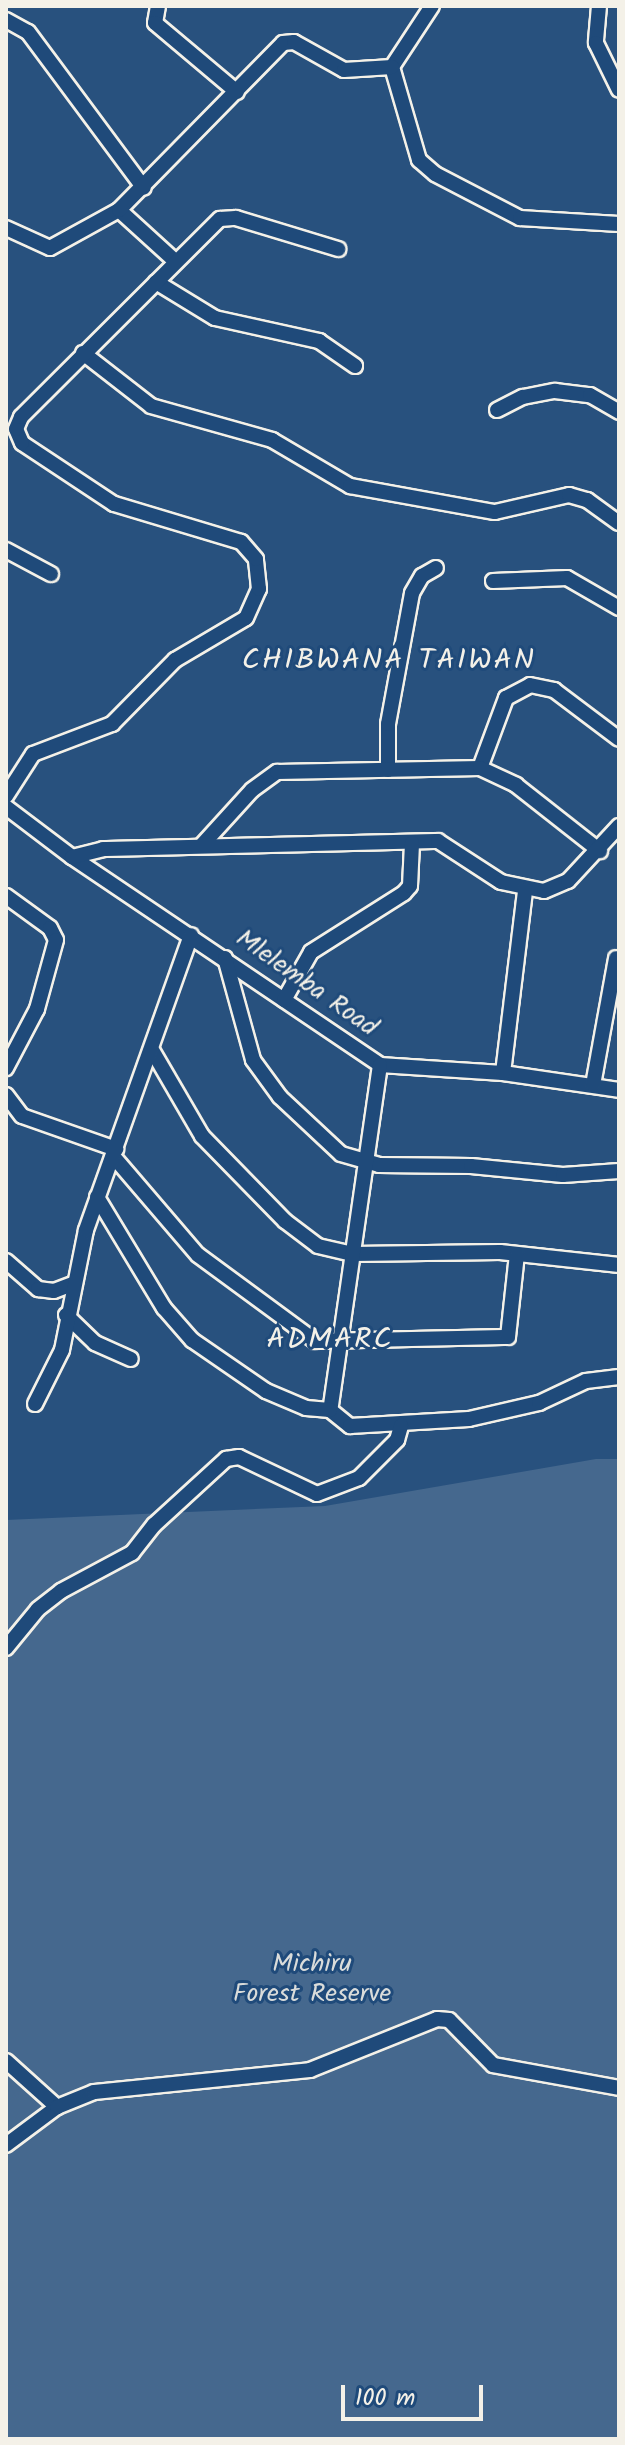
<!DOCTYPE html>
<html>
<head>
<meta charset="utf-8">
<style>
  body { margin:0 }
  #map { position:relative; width:625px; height:2445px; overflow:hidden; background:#28517e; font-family:Kalam,sans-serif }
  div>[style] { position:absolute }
  .green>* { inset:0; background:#45688e }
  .roads { filter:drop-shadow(2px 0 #f4f1e8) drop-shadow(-2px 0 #f4f1e8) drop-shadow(0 2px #f4f1e8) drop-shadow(0 -2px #f4f1e8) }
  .minor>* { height:14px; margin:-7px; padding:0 7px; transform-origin:7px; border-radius:7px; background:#1f4a7a }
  span { translate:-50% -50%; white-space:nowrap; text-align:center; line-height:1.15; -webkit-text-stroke:6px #1f4a7a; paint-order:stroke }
  .street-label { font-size:26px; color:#f4f1e8 }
  .park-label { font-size:26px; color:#dadcda }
  .quarter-label { font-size:30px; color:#f4f1e8; letter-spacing:2px }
  .frame { position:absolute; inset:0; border:8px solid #f4f1e8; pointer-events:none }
  .scale { position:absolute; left:341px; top:2385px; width:142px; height:36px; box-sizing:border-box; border:4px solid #f4f1e8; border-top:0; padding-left:10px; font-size:24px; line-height:28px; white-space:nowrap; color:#f4f1e8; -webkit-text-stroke:6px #1f4a7a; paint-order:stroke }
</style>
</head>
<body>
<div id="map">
  <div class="green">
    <div style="clip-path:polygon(596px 1459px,619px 1459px,619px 2439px,6px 2439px,6px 1520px,325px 1506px)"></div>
  </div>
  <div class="roads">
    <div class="minor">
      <div style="left:158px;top:6px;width:17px;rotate:100deg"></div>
      <div style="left:155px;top:23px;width:107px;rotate:40.1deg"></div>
      <div style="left:432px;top:6px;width:73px;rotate:123.3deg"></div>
      <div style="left:392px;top:67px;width:97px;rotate:73.8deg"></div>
      <div style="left:419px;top:160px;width:21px;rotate:41deg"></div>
      <div style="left:435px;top:174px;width:96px;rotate:27.4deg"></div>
      <div style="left:520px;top:218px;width:99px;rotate:3.5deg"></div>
      <div style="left:599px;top:6px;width:37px;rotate:95deg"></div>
      <div style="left:596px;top:43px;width:52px;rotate:63.9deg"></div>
      <div style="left:6px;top:20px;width:25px;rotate:29deg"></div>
      <div style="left:28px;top:32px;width:194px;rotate:53.4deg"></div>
      <div style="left:119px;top:210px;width:76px;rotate:42.3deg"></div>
      <div style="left:6px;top:228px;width:48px;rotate:24.4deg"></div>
      <div style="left:50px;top:248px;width:79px;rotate:-28.8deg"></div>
      <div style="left:119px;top:210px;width:234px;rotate:-45.5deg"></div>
      <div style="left:283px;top:43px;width:11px;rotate:-5deg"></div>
      <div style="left:294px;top:42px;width:57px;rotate:29.2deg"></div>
      <div style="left:344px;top:70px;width:48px;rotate:-3.6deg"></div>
      <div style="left:156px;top:282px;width:69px;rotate:31.4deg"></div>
      <div style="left:215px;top:318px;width:107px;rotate:12.5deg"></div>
      <div style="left:319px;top:341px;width:44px;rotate:34.8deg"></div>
      <div style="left:83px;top:353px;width:86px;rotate:37.9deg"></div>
      <div style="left:151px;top:406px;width:126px;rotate:15.7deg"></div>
      <div style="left:272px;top:440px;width:91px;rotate:30.5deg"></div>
      <div style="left:350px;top:486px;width:147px;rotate:10.2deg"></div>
      <div style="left:495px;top:512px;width:76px;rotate:-12.9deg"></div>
      <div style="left:569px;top:495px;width:19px;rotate:16deg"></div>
      <div style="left:587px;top:500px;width:39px;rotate:36deg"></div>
      <div style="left:497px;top:410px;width:29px;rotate:-27deg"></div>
      <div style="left:523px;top:397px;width:33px;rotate:-11deg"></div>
      <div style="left:555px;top:391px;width:35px;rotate:7deg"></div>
      <div style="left:590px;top:395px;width:34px;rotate:30deg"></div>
      <div style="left:6px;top:550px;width:51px;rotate:28.1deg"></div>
      <div style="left:493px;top:581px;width:74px;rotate:-2.3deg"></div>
      <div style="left:567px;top:578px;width:60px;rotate:30deg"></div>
      <div style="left:480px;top:768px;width:75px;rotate:-69.6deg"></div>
      <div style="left:506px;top:698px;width:27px;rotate:-28deg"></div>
      <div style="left:530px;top:685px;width:25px;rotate:12deg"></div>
      <div style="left:554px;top:690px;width:81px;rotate:37deg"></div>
      <div style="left:388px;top:770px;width:46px;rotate:-90deg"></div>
      <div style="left:388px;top:724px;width:133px;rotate:-79.6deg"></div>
      <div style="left:412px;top:593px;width:20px;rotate:-60deg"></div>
      <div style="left:422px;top:576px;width:16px;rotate:-30deg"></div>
      <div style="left:6px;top:796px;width:50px;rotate:-57.3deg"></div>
      <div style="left:33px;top:754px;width:85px;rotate:-20.8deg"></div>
      <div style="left:112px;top:724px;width:90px;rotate:-45.5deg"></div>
      <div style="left:175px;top:660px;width:82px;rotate:-30.6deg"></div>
      <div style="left:246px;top:618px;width:32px;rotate:-66deg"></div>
      <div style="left:259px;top:589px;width:30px;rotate:-96deg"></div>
      <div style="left:256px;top:559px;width:23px;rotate:-131deg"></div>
      <div style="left:241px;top:542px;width:133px;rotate:-163.3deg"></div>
      <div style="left:114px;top:504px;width:110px;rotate:-146.5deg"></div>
      <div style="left:22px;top:443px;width:15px;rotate:-113deg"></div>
      <div style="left:16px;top:429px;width:13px;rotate:-67deg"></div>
      <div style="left:21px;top:417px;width:281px;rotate:-44.9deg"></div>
      <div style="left:220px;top:219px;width:16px;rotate:-4deg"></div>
      <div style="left:236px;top:218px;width:107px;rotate:16.9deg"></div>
      <div style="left:6px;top:807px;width:83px;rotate:37.1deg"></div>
      <div style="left:72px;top:857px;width:372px;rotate:34deg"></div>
      <div style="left:380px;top:1065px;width:123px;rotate:3.7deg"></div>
      <div style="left:503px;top:1073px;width:117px;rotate:8.3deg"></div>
      <div style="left:202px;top:845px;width:74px;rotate:-47.7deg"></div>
      <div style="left:252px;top:790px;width:31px;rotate:-36deg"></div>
      <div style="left:277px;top:772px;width:203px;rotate:-1.1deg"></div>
      <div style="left:480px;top:768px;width:40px;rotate:25deg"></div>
      <div style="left:516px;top:785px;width:107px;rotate:38.2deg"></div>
      <div style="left:72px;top:857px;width:32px;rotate:-14deg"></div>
      <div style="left:103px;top:849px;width:335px;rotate:-1.4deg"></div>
      <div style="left:438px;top:841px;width:75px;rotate:33.1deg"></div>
      <div style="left:501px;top:882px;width:44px;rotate:11.8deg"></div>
      <div style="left:544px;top:891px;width:26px;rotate:-23deg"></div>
      <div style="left:568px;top:881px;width:75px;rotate:-47.2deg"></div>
      <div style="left:6px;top:896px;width:54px;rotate:36deg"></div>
      <div style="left:50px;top:928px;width:13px;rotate:63deg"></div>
      <div style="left:56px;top:940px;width:72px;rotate:105.4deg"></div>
      <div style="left:37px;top:1009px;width:67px;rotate:117.7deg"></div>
      <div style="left:225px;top:958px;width:106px;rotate:74.6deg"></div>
      <div style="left:253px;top:1060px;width:46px;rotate:53.9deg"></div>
      <div style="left:280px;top:1097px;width:83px;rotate:43.1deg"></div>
      <div style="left:341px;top:1154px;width:40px;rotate:16deg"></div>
      <div style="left:379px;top:1165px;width:92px;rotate:0.6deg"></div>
      <div style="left:471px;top:1166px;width:92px;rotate:5.6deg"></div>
      <div style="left:563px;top:1175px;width:56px;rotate:-4.1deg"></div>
      <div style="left:284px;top:1000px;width:55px;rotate:-60.6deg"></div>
      <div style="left:311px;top:952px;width:110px;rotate:-32.4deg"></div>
      <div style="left:404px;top:893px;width:9px;rotate:-49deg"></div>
      <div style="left:410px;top:886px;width:43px;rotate:-87.3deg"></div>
      <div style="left:152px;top:1050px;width:99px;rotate:59.8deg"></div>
      <div style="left:202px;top:1136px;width:119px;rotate:45.7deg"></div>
      <div style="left:285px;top:1221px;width:41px;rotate:37.1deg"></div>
      <div style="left:318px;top:1246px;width:36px;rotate:13deg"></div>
      <div style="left:353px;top:1254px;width:147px;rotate:-0.8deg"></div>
      <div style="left:500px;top:1252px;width:120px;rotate:6.2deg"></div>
      <div style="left:380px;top:1065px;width:349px;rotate:98.2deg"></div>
      <div style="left:330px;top:1410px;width:26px;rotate:39deg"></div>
      <div style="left:350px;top:1426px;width:119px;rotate:-3.4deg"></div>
      <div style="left:469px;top:1419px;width:72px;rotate:-12.9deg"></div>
      <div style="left:539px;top:1403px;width:52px;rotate:-25.1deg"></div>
      <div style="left:586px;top:1381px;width:33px;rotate:-7deg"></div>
      <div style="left:503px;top:1073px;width:184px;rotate:-83.1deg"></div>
      <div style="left:593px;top:1085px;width:129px;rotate:-79.7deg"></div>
      <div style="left:6px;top:1095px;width:26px;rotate:53deg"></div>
      <div style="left:22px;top:1116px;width:100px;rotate:19.3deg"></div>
      <div style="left:113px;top:1156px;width:130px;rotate:49.4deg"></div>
      <div style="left:198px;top:1255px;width:145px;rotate:36.3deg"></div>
      <div style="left:315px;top:1341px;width:193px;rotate:-1.2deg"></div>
      <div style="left:508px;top:1337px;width:83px;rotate:-83.8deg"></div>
      <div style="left:97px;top:1197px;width:130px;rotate:58.9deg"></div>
      <div style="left:164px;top:1308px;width:43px;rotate:48.8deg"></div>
      <div style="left:192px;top:1340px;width:90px;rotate:34.6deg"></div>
      <div style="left:266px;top:1391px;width:43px;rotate:23deg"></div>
      <div style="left:306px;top:1408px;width:24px;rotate:5deg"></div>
      <div style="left:6px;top:1261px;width:43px;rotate:41.2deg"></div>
      <div style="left:38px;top:1289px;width:16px;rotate:7deg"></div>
      <div style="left:54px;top:1291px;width:19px;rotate:-21deg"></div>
      <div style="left:66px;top:1315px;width:40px;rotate:44deg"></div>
      <div style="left:95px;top:1343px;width:39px;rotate:24deg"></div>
      <div style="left:35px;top:1404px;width:60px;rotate:-63.4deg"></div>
      <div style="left:62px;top:1350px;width:122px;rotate:-78.7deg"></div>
      <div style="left:86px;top:1230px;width:313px;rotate:-70.4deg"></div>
      <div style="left:6px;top:1648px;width:50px;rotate:-50.6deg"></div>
      <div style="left:38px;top:1609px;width:29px;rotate:-38deg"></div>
      <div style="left:61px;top:1591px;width:81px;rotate:-28.2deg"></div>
      <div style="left:132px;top:1553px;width:36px;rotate:-52deg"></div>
      <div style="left:154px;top:1525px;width:98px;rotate:-42.5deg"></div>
      <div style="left:226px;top:1459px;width:13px;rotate:-9deg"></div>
      <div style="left:239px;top:1457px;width:86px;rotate:25.4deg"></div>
      <div style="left:317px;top:1494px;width:45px;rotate:-20.9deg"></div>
      <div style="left:359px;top:1478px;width:54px;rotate:-45deg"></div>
      <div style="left:397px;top:1440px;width:15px;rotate:-74deg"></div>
      <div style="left:6px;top:2061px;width:69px;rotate:42deg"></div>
      <div style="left:6px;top:2145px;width:64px;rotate:-36.7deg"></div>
      <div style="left:57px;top:2107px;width:40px;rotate:-22deg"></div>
      <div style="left:94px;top:2092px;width:217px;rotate:-5.8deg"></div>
      <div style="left:310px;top:2070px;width:137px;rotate:-21.9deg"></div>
      <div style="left:437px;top:2019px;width:12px;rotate:5deg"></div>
      <div style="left:449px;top:2020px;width:63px;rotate:45.6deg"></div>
      <div style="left:493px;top:2065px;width:128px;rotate:10.3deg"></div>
    </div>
  </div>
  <div class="street-label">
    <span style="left:306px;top:984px;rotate:35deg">Mlelemba Road</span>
  </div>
  <div class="park-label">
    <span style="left:312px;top:1980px">Michiru<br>Forest Reserve</span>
  </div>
  <div class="quarter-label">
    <span style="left:389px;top:661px">CHIBWANA TAIWAN</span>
    <span style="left:330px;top:1340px">ADMARC</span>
  </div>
  <div class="frame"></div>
  <div class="scale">100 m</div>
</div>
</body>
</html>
